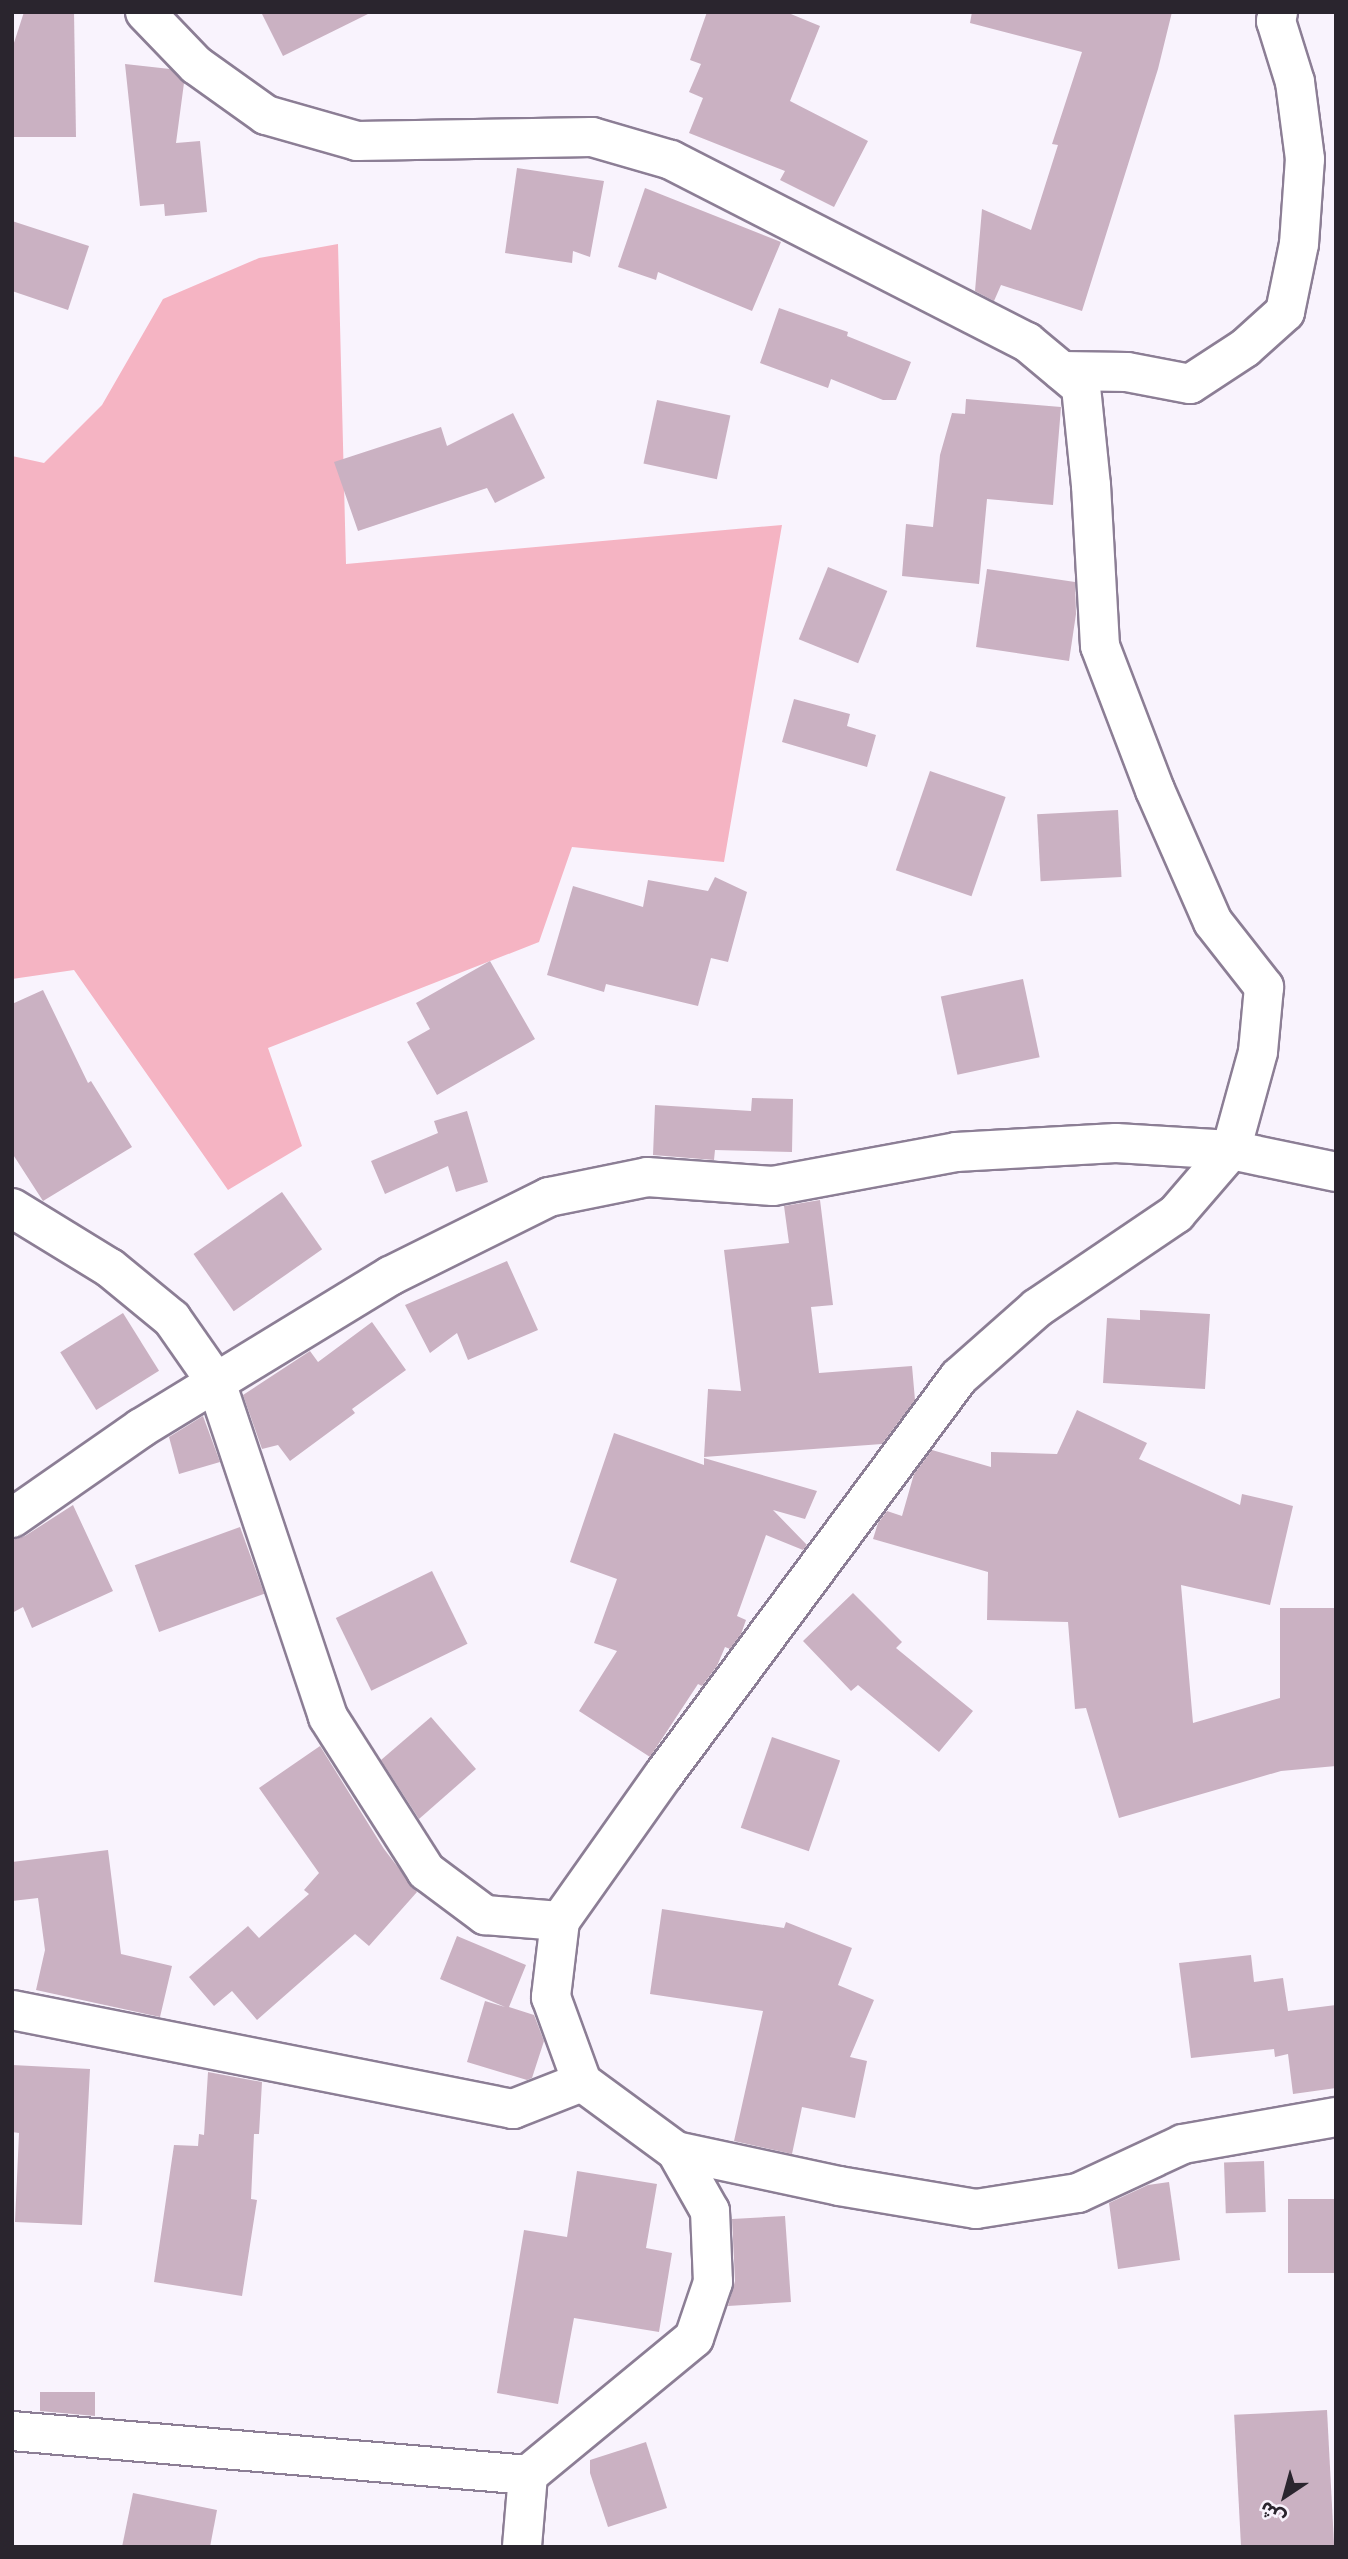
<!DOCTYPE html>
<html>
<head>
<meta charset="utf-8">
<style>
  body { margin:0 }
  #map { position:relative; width:1348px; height:2559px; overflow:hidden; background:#f9f3fd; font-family:Signika,"Noto Sans Arabic",sans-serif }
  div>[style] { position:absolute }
  .green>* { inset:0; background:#f5b4c3 }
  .building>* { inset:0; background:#cab1c2; transform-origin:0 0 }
  .roads { filter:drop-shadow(2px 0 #8c7e95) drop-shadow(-2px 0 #8c7e95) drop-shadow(0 2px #8c7e95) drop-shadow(0 -2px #8c7e95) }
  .minor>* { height:38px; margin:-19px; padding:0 19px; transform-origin:19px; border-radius:19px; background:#fff }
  span { translate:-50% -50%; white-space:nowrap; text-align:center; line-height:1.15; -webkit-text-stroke:5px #f9f3fd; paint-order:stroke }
  .frame { position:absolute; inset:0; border:14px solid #2a252e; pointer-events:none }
  .north { position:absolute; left:1250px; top:2461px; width:70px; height:70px; -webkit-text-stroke:5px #f9f3fd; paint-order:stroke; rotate:216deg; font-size:19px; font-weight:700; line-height:28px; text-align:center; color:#2a252e }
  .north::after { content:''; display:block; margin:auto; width:24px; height:32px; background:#2a252e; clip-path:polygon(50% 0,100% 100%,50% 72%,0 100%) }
</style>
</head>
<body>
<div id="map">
  <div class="green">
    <div style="clip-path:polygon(338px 244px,346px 564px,782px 525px,724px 862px,572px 847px,539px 942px,268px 1048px,302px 1146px,228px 1190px,74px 970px,12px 979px,12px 456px,44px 463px,102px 405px,163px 299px,259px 258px)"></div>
  </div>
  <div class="building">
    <div style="clip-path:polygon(24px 12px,74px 12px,76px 137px,12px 137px,12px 49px)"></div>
    <div style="clip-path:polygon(261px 12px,372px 12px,283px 56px)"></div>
    <div style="clip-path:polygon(707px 12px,786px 12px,820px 26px,790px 101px,868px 141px,834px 207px,780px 180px,785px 171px,689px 133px,703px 98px,689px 92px,701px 64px,690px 60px)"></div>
    <div style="clip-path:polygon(972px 12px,1172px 12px,1158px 69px,1082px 311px,1001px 285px,994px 301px,975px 291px,982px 209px,1031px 230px,1058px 145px,1052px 144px,1082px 52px,970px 23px)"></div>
    <div style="clip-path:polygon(125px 64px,170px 69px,184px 83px,176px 143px,200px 141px,207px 212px,165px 216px,164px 204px,140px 206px)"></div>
    <div style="clip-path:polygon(517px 168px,604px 181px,590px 257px,573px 251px,572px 263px,505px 253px)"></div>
    <div style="clip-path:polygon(645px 188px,781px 242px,752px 311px,658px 272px,656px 280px,618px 267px)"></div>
    <div style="clip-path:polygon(12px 221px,89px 246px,68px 310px,12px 291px)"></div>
    <div style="clip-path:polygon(779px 308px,848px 332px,847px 336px,911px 362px,896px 400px,883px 400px,831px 379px,828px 388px,760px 363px)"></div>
    <div style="clip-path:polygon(966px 399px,1061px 407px,1053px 505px,987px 499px,979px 584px,902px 576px,906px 524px,933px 527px,940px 455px,952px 413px,965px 414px)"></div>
    <div style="left:657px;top:400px;width:75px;height:65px;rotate:12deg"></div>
    <div style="clip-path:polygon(513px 413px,545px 478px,495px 503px,487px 488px,358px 531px,334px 462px,441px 427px,447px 446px)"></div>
    <div style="left:828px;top:567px;width:64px;height:78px;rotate:22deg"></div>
    <div style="clip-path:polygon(987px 569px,1075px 582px,1076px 614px,1069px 661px,976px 647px)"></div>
    <div style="clip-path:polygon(794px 699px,850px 714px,847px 726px,876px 735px,867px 767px,782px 742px)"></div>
    <div style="left:930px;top:771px;width:80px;height:105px;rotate:19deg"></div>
    <div style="left:1118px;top:810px;width:67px;height:81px;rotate:87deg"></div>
    <div style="clip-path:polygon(715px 877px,747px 892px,728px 962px,711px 958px,698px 1006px,606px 984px,604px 992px,547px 975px,573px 886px,643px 907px,648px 880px,708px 891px)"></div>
    <div style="clip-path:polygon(490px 961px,535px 1039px,437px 1095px,407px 1042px,430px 1029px,416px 1003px)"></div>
    <div style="left:1023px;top:979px;width:80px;height:84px;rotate:78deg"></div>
    <div style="clip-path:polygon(43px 990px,88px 1083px,91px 1081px,132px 1147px,43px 1201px,12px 1153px,12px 1004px)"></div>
    <div style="clip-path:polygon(752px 1098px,793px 1099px,792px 1152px,715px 1150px,714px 1160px,653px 1155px,655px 1105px,751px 1111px)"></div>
    <div style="clip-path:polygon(467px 1111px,488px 1182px,456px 1192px,448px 1166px,385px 1194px,371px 1161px,438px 1133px,434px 1121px)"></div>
    <div style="left:282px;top:1192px;width:70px;height:108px;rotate:55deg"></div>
    <div style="clip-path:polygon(820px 1200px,833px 1305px,811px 1307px,819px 1373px,912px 1366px,915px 1400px,882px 1444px,704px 1457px,708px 1389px,741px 1391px,724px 1250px,789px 1243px,784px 1206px)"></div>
    <div style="clip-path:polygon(507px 1261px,538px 1330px,468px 1360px,457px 1333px,430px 1353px,405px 1305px)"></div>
    <div style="clip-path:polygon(1140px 1310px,1210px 1314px,1205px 1389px,1103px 1383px,1107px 1318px,1140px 1320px)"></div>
    <div style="left:123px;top:1313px;width:68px;height:74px;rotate:58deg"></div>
    <div style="clip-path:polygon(372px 1322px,406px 1370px,352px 1409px,355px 1413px,290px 1461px,278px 1445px,262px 1449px,243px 1395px,310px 1351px,318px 1362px)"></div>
    <div style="clip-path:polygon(1077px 1410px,1147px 1443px,1139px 1459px,1240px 1505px,1242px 1494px,1293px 1506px,1270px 1605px,1181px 1585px,1193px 1723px,1280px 1698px,1280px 1608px,1336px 1608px,1336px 1766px,1281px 1771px,1119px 1818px,1086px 1708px,1075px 1709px,1068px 1622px,987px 1620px,988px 1572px,873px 1539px,878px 1523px,887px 1511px,902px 1516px,914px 1474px,932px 1450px,991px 1467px,991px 1452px,1057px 1454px)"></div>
    <div style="clip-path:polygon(203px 1416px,220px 1462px,179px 1474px,169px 1437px)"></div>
    <div style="clip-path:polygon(614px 1433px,704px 1465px,704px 1458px,817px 1491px,805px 1519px,773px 1510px,807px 1545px,803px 1550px,766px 1535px,737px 1616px,746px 1620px,741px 1634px,730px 1649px,725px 1647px,717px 1666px,702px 1686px,698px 1684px,650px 1757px,579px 1711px,617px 1651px,594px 1643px,617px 1579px,570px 1562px)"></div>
    <div style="clip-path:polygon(73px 1505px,113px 1591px,32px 1628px,23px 1607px,12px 1613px,12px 1540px,25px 1536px)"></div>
    <div style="left:240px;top:1527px;width:71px;height:112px;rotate:70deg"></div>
    <div style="left:432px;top:1571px;width:81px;height:107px;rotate:64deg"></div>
    <div style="clip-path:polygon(853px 1593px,902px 1642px,896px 1648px,973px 1711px,939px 1752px,858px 1685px,851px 1691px,803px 1641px)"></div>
    <div style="clip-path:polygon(431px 1717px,476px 1769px,419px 1819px,381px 1760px)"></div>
    <div style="left:772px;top:1737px;width:72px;height:96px;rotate:19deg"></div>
    <div style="clip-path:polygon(320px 1746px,384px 1849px,417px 1892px,369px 1946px,355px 1934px,257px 2020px,232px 1991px,214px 2006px,189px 1977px,248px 1926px,259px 1938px,309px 1894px,304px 1890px,319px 1873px,259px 1788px)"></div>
    <div style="clip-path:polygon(108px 1850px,121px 1954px,172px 1966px,160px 2017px,36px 1990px,45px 1950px,38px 1898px,12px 1901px,12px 1862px)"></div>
    <div style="clip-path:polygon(662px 1909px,784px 1928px,786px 1922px,852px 1948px,838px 1985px,874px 2000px,850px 2057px,867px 2061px,855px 2118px,802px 2107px,792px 2154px,734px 2141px,763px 2011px,650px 1994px)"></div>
    <div style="clip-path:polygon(457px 1936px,526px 1965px,509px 2007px,534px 2015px,544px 2041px,532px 2078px,527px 2080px,467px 2062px,485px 2001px,505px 2007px,440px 1979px)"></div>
    <div style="clip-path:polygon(1251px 1955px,1254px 1982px,1283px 1978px,1288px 2011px,1336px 2005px,1336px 2088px,1293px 2094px,1288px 2054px,1275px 2057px,1274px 2049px,1191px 2058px,1179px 1963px)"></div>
    <div style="clip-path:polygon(12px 2065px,90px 2069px,82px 2225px,15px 2222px,19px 2133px,12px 2132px)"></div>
    <div style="clip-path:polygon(208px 2072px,262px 2082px,259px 2134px,254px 2134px,251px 2199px,257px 2200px,242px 2296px,154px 2282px,174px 2145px,198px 2146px,199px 2134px,204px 2135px)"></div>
    <div style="left:1264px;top:2161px;width:51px;height:40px;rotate:88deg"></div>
    <div style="clip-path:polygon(577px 2171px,657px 2184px,646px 2248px,672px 2253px,659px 2332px,574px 2318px,558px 2404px,497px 2393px,524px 2230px,567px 2237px)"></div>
    <div style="clip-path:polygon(1169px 2182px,1180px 2260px,1118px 2269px,1109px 2203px,1148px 2185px)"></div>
    <div style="left:1336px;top:2199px;width:74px;height:48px;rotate:90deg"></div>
    <div style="clip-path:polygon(785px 2216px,791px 2302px,728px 2306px,735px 2281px,732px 2219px)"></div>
    <div style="clip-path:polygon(40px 2392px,95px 2392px,95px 2416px,40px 2411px)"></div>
    <div style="left:1327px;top:2410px;width:137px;height:93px;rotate:87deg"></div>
    <div style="clip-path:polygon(646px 2442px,667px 2508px,608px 2527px,590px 2473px,590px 2460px)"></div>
    <div style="clip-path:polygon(133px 2493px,217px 2510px,210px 2547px,122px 2547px)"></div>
  </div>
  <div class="roads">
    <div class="minor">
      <div style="left:145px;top:12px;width:74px;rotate:46.1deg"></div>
      <div style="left:196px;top:65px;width:86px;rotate:35.5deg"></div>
      <div style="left:266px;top:115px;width:95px;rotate:15.9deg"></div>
      <div style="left:357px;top:141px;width:235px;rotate:-1deg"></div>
      <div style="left:592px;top:137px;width:82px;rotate:16.2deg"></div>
      <div style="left:671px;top:160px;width:400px;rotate:27.1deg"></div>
      <div style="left:1027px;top:342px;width:70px;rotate:39.8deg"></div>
      <div style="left:1081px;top:387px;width:99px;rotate:84.2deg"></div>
      <div style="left:1091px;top:485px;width:161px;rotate:86.8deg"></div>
      <div style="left:1100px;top:646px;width:154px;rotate:69.1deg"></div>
      <div style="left:1155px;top:790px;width:144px;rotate:66.3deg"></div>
      <div style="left:1213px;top:922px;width:83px;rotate:51.9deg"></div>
      <div style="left:1264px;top:987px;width:65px;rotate:95.3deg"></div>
      <div style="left:1258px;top:1052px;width:102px;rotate:105.4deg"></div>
      <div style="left:1231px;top:1150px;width:84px;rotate:130.7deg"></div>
      <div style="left:1176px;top:1214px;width:168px;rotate:145.9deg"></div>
      <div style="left:1037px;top:1308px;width:104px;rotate:138.5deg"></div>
      <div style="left:959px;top:1377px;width:495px;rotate:126.6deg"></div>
      <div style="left:664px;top:1774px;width:180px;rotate:125.3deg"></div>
      <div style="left:560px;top:1921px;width:77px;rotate:96.8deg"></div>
      <div style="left:551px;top:1997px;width:90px;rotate:70deg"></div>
      <div style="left:582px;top:2082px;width:117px;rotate:36.3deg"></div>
      <div style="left:676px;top:2151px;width:69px;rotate:60.5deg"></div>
      <div style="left:710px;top:2211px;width:71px;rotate:87.6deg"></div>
      <div style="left:713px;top:2282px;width:59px;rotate:108.7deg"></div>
      <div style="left:694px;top:2338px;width:215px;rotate:140.5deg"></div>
      <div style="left:528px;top:2475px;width:72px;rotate:94.8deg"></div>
      <div style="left:1062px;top:371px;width:65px;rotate:0.9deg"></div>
      <div style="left:1127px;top:372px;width:64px;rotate:10.8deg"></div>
      <div style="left:1190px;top:384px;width:66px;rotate:-33.2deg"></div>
      <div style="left:1245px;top:348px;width:54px;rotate:-42deg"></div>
      <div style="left:1285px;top:312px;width:69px;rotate:-78.4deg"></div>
      <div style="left:1299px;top:244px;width:85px;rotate:-86deg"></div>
      <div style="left:1305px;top:159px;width:78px;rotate:-97.4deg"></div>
      <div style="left:1295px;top:82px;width:64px;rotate:-107.3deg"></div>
      <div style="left:1276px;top:21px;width:9px;rotate:-77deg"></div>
      <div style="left:12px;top:1208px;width:115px;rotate:31.5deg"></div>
      <div style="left:110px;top:1268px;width:80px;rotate:39.4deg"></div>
      <div style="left:172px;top:1319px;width:77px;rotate:55.1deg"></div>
      <div style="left:216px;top:1382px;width:353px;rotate:71.5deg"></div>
      <div style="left:328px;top:1717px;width:183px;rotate:57.5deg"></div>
      <div style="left:426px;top:1871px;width:74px;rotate:36.7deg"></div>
      <div style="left:485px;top:1915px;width:75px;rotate:4.6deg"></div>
      <div style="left:12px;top:1518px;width:157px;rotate:-34.9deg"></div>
      <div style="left:141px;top:1428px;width:292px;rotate:-31.4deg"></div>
      <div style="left:390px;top:1276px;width:178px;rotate:-26.4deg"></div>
      <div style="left:549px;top:1197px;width:100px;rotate:-11.5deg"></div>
      <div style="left:647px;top:1177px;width:126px;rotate:4.1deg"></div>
      <div style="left:773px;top:1186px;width:186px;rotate:-10.5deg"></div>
      <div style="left:956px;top:1152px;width:160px;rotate:-3.2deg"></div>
      <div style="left:1116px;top:1143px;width:115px;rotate:3.5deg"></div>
      <div style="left:1231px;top:1150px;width:107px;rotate:11.8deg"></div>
      <div style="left:12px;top:2010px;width:511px;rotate:11.18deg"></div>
      <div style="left:513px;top:2109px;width:74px;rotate:-21.4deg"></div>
      <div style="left:676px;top:2151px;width:167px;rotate:12.1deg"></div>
      <div style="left:839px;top:2186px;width:139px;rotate:9.5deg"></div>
      <div style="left:976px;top:2209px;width:103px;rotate:-8.9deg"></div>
      <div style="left:1078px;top:2193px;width:116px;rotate:-25deg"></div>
      <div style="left:1183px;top:2144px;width:155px;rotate:-10deg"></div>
      <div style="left:12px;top:2431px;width:518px;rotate:4.87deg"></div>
    </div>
  </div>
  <div class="frame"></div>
  <div class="north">ش</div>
</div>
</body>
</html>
